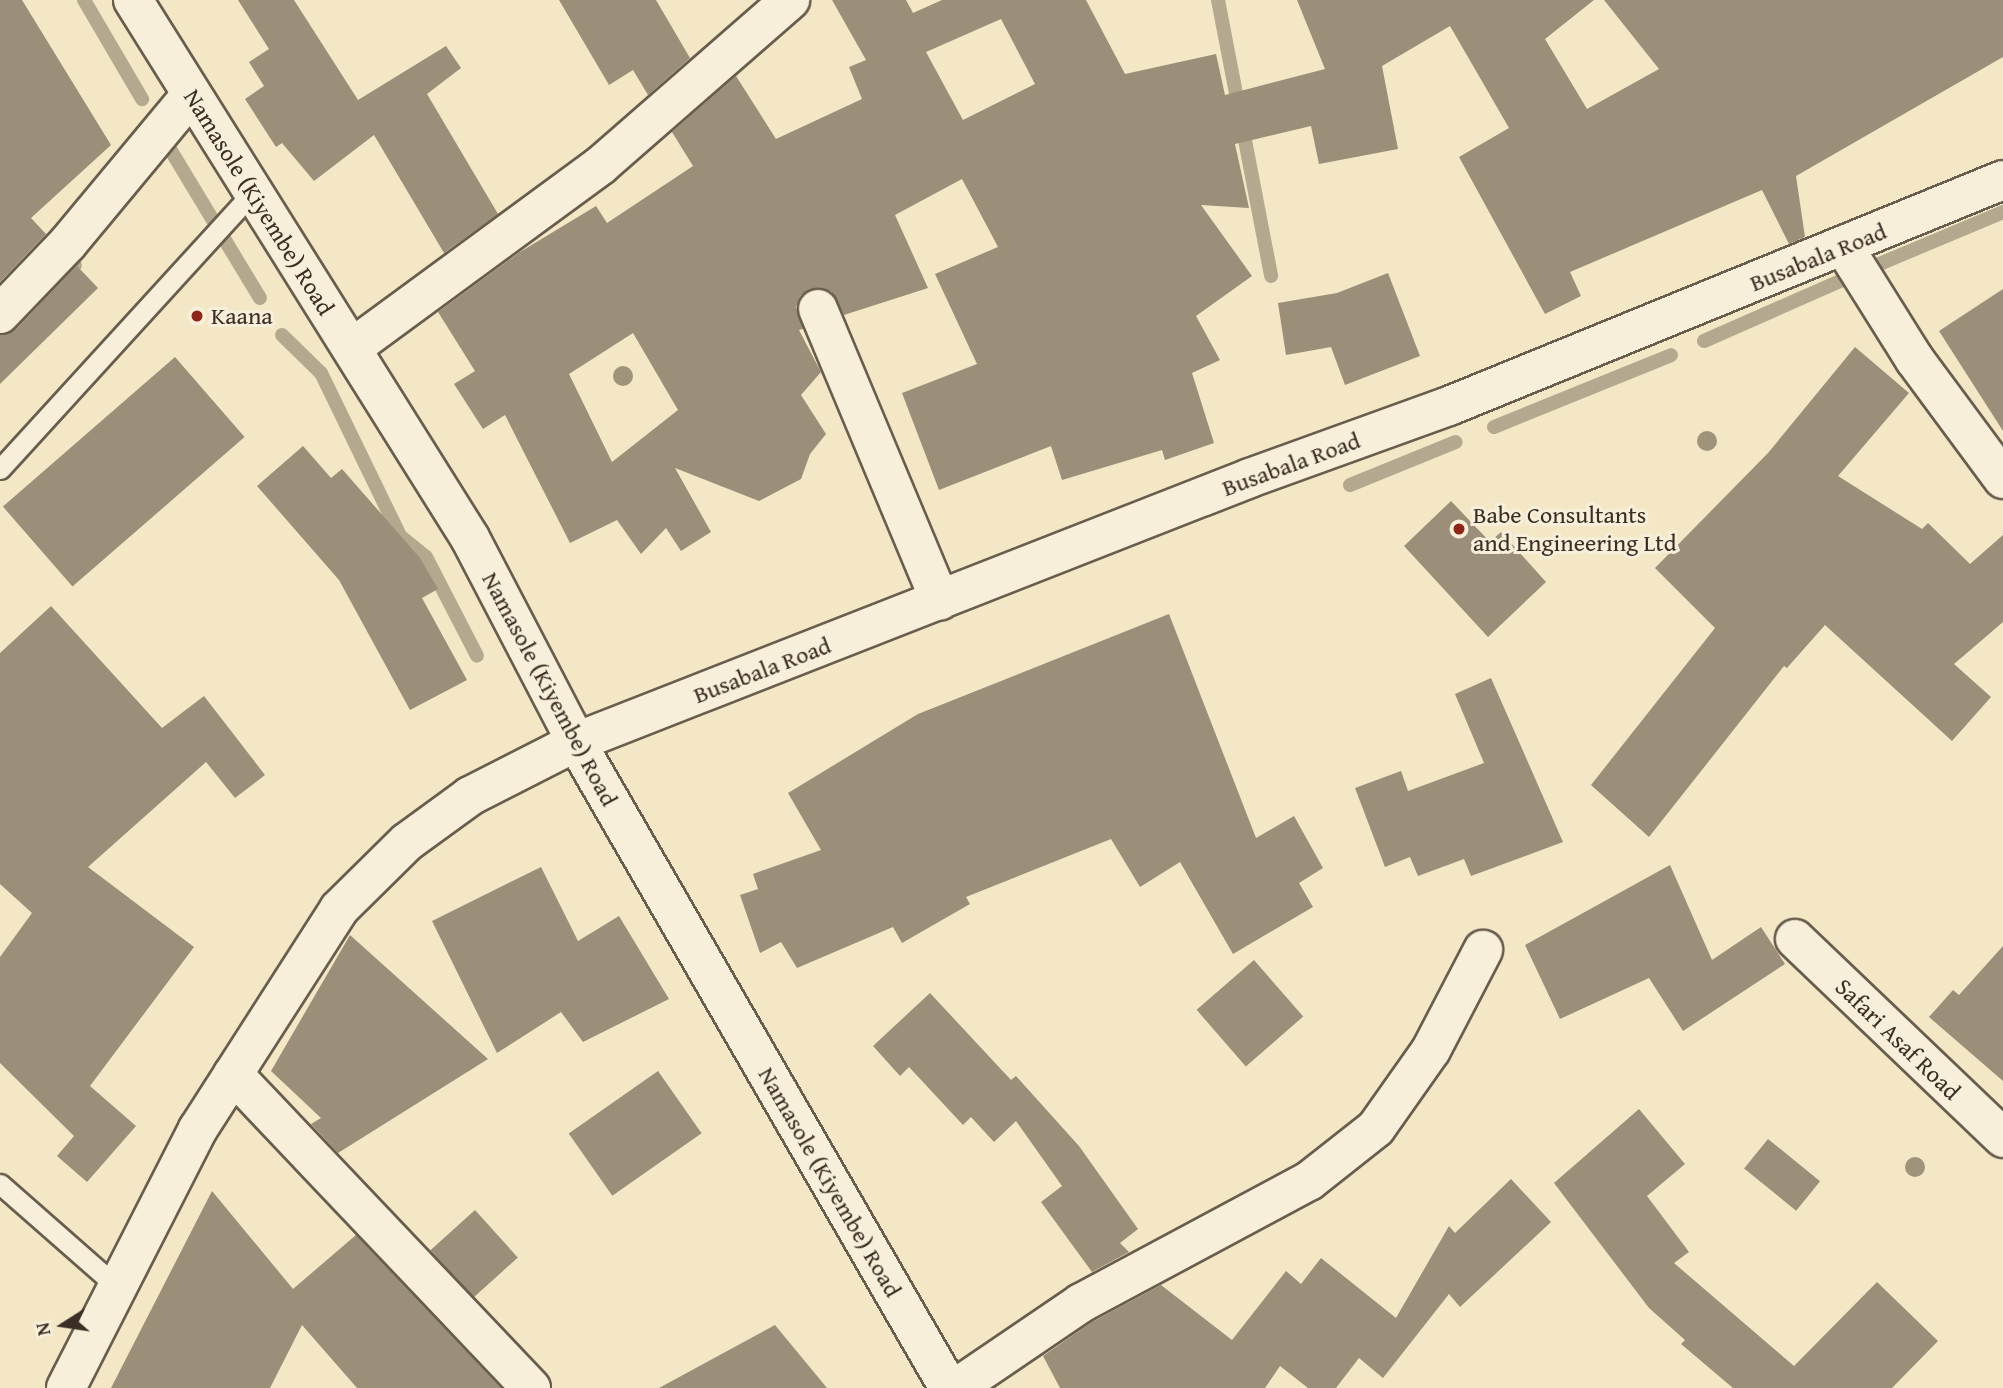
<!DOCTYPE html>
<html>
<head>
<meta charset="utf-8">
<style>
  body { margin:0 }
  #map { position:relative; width:2003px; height:1388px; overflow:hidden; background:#f3e7c6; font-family:"Gentium Book Plus",serif }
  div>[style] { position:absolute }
  .stream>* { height:14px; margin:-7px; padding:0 7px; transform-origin:7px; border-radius:7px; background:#b4a88f }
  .building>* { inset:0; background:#9b8f79; transform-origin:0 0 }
  .roads { filter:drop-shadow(2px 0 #695d4d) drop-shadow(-2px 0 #695d4d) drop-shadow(0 2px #695d4d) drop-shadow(0 -2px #695d4d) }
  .service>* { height:19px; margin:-9.5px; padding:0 9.5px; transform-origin:9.5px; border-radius:9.5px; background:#f7efda }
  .minor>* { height:38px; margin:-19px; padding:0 19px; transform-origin:19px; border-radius:19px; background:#f7efda }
  .tertiary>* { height:38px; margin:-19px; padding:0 19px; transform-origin:19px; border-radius:19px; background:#f7efda }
  .secondary>* { height:38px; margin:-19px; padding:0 19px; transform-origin:19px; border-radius:19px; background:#f7efda }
  .trees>* { width:20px; height:20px; margin:-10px; border-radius:50%; background:#9f937c }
  .dots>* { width:19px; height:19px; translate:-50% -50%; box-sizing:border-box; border:4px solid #f7efda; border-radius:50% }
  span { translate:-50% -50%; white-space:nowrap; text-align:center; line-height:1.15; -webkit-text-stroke:6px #f7efda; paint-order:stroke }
  .street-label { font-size:24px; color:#3b2f25 }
  .poi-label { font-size:24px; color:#3b2f25 }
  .left { translate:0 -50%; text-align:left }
  .north { position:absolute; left:28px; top:1290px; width:70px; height:70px; -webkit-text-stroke:5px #f7efda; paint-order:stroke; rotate:258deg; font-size:19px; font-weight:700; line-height:28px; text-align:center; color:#3b2f25 }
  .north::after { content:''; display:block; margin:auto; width:24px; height:32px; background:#3b2f25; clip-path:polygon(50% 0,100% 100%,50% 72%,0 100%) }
</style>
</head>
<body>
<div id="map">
  <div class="stream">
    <div style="left:84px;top:0;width:115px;rotate:59.6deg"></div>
    <div style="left:1218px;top:0;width:281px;rotate:79.1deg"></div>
    <div style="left:170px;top:149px;width:174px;rotate:58.9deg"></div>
    <div style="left:1877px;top:265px;width:137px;rotate:-22.8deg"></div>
    <div style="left:41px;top:299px;width:48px;rotate:-45deg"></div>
    <div style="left:282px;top:335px;width:54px;rotate:44.3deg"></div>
    <div style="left:321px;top:373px;width:181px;rotate:64.1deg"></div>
    <div style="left:400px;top:536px;width:33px;rotate:39deg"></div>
    <div style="left:426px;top:557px;width:111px;rotate:62.7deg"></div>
    <div style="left:1704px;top:341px;width:156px;rotate:-23.8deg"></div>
    <div style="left:1494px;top:427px;width:191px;rotate:-22.1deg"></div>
    <div style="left:1350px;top:485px;width:114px;rotate:-22.1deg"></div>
  </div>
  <div class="building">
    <div style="clip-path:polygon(0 0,22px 0,111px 145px,31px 218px,46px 234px,0 282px)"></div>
    <div style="clip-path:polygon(238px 0,294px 0,358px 100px,446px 46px,461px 68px,427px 94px,498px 214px,444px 253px,374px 135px,314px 181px,282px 143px,276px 147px,245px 99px,264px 86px,249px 62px,269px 49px)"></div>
    <div style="clip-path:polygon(559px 0,656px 0,690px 58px,648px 95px,633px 70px,609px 85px)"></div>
    <div style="clip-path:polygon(evenodd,832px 0,906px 0,913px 13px,942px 0,1086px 0,1125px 74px,1216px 54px,1225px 95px,1325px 69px,1297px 0,1594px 0,1545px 39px,1587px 109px,1659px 69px,1604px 0,2003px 0,2003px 57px,1796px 176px,1805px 237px,1789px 244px,1762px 190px,1570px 272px,1581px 296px,1545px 314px,1459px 157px,1509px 128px,1450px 26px,1382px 66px,1398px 149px,1319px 164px,1311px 126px,1235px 144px,1249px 208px,1201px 205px,1252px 276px,1196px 316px,1220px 360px,1192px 373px,1214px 443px,1165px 460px,1162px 450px,1062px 480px,1051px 446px,939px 490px,902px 393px,977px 364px,935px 274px,998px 247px,962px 179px,895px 215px,928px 288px,844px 315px,831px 291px,810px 289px,800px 296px,796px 307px,803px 329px,799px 330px,821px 372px,801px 395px,826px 434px,810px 454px,801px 479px,759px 501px,675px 468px,711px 532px,681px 551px,666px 528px,641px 554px,617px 520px,570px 543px,505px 415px,483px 429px,454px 384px,475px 371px,438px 312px,520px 252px,596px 206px,607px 223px,693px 166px,672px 132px,736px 76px,776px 139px,862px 99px,849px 67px,866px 60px,832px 0,1001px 19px,1035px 84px,963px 120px,926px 52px,1001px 19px,832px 0,633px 333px,678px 410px,612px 462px,569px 374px,633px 333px)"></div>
    <div style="clip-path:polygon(77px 266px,98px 288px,0 384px,0 335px,16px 329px)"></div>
    <div style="clip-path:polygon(1388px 273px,1420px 356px,1345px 385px,1331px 347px,1286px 355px,1278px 303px,1337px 293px)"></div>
    <div style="clip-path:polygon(2003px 289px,2003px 431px,1939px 331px)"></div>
    <div style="clip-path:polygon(1855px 347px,1909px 393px,1838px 476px,1922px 529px,1928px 523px,1970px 564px,2003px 535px,2003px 622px,1954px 664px,1991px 697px,1952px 741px,1825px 625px,1787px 668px,1784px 666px,1649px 837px,1591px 785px,1715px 628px,1655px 568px,1768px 453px)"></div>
    <div style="left:175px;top:357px;width:106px;height:228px;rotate:49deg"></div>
    <div style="clip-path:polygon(303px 446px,331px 478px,342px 469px,420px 558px,438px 589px,422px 598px,467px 680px,410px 710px,339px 580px,257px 486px)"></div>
    <div style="clip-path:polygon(1451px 501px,1490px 542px,1501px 532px,1546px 582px,1488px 637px,1404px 546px)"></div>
    <div style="clip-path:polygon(51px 606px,162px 728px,204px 696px,265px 775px,235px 798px,206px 762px,88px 867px,194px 947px,90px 1086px,136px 1126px,87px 1182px,57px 1156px,74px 1136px,0 1063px,0 957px,32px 913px,0 884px,0 653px)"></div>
    <div style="clip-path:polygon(1169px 614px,1256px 838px,1294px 816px,1323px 868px,1299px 883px,1313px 907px,1233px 954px,1180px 862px,1140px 887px,1111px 839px,966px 897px,970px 904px,902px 943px,893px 927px,797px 968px,781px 942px,760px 953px,740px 895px,758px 889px,753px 874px,821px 850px,788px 793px,918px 714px)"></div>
    <div style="clip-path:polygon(1491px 678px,1563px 842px,1471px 876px,1464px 859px,1418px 876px,1410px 857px,1385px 867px,1355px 788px,1401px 771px,1408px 791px,1484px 763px,1455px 694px)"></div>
    <div style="clip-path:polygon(1670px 865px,1712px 960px,1761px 927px,1785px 964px,1683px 1031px,1649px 978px,1560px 1019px,1525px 945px)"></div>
    <div style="clip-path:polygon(541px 867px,578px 941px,619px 916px,669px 999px,583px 1042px,561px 1012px,497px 1053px,432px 921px)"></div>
    <div style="clip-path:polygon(350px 935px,488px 1059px,338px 1153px,311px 1124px,321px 1118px,271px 1071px)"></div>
    <div style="clip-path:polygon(2003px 946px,2003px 1081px,1929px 1017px,1953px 990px,1959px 995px)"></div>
    <div style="left:1254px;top:960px;width:75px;height:76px;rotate:49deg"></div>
    <div style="clip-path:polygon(930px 993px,1011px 1080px,1016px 1076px,1079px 1146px,1138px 1229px,1120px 1243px,1129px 1252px,1092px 1272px,1041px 1202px,1062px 1186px,1016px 1121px,994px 1142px,971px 1117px,963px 1125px,909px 1067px,900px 1076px,873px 1046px)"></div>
    <div style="left:658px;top:1071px;width:76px;height:109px;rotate:55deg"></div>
    <div style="clip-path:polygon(1639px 1109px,1685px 1164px,1647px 1196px,1689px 1252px,1674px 1263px,1794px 1366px,1877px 1282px,1938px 1341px,1892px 1388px,1733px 1388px,1681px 1344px,1685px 1340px,1649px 1308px,1554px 1183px)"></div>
    <div style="left:1768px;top:1139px;width:67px;height:38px;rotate:39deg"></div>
    <div style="clip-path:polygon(1511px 1179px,1551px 1222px,1460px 1307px,1449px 1294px,1383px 1378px,1359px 1358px,1336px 1388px,1308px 1388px,1280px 1366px,1265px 1388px,1060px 1388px,1043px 1356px,1092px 1322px,1161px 1285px,1232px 1340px,1286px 1271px,1301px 1284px,1321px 1258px,1396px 1318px,1449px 1226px,1455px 1233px)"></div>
    <div style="clip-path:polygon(212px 1191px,293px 1289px,356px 1235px,501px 1388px,357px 1388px,302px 1325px,270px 1388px,111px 1388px)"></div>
    <div style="left:475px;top:1210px;width:64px;height:60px;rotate:48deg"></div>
    <div style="clip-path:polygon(775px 1325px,827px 1388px,659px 1388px)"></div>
  </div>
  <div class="roads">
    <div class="service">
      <div style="left:0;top:469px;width:375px;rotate:-47.6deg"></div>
      <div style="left:0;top:1184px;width:154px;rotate:41.3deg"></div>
    </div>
    <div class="minor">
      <div style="left:1844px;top:247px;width:133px;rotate:57.9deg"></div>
      <div style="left:1915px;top:360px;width:148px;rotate:53.5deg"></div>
      <div style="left:818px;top:309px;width:316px;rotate:67.3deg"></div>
      <div style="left:0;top:314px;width:98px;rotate:-46.2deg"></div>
      <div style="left:68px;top:243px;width:192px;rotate:-50.3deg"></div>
      <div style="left:352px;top:348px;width:309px;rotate:-36.3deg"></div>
      <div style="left:601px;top:165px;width:251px;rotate:-41.1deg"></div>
      <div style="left:1795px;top:939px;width:288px;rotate:43.7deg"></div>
      <div style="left:233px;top:1074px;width:433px;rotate:46.5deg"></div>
      <div style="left:66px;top:1388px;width:291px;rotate:-63deg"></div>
      <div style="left:198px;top:1129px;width:261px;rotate:-57.3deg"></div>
      <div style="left:339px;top:909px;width:95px;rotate:-44.6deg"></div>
      <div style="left:407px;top:842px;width:78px;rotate:-36.1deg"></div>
      <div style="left:470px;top:796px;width:119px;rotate:-27deg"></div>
      <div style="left:956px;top:1388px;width:151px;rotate:-34.2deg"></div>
      <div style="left:1081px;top:1303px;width:259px;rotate:-28.2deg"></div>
      <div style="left:1309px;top:1181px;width:85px;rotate:-38.3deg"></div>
      <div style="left:1376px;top:1128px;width:95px;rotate:-54.8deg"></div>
      <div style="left:1431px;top:1050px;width:113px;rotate:-62.5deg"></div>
    </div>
    <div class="tertiary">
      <div style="left:576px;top:742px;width:724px;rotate:-21.39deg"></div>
      <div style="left:1250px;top:478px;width:212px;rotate:-19.9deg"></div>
      <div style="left:1449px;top:406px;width:598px;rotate:-22.19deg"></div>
    </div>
    <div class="secondary">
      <div style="left:133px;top:0;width:635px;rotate:57.94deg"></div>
      <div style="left:470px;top:538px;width:230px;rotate:62.5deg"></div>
      <div style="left:576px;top:742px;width:746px;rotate:60deg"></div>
    </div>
  </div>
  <div class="trees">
    <div style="left:623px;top:376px"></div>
    <div style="left:1707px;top:441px"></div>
    <div style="left:1915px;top:1167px"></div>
  </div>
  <div class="dots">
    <div style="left:197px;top:316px;background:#8f2418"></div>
    <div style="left:1459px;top:529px;background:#8f2418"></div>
  </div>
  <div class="street-label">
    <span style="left:259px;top:202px;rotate:58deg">Namasole (Kiyembe) Road</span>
    <span style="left:1818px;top:257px;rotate:-22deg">Busabala Road</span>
    <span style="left:1291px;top:464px;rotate:-20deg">Busabala Road</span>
    <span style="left:762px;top:670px;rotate:-21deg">Busabala Road</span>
    <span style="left:550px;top:689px;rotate:62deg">Namasole (Kiyembe) Road</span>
    <span style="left:1898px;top:1039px;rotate:44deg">Safari Asaf Road</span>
    <span style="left:830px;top:1182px;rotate:60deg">Namasole (Kiyembe) Road</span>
  </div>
  <div class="poi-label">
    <span class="left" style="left:211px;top:316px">Kaana</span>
    <span class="left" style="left:1473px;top:529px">Babe Consultants<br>and Engineering Ltd</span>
  </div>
  <div class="north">N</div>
</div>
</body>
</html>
